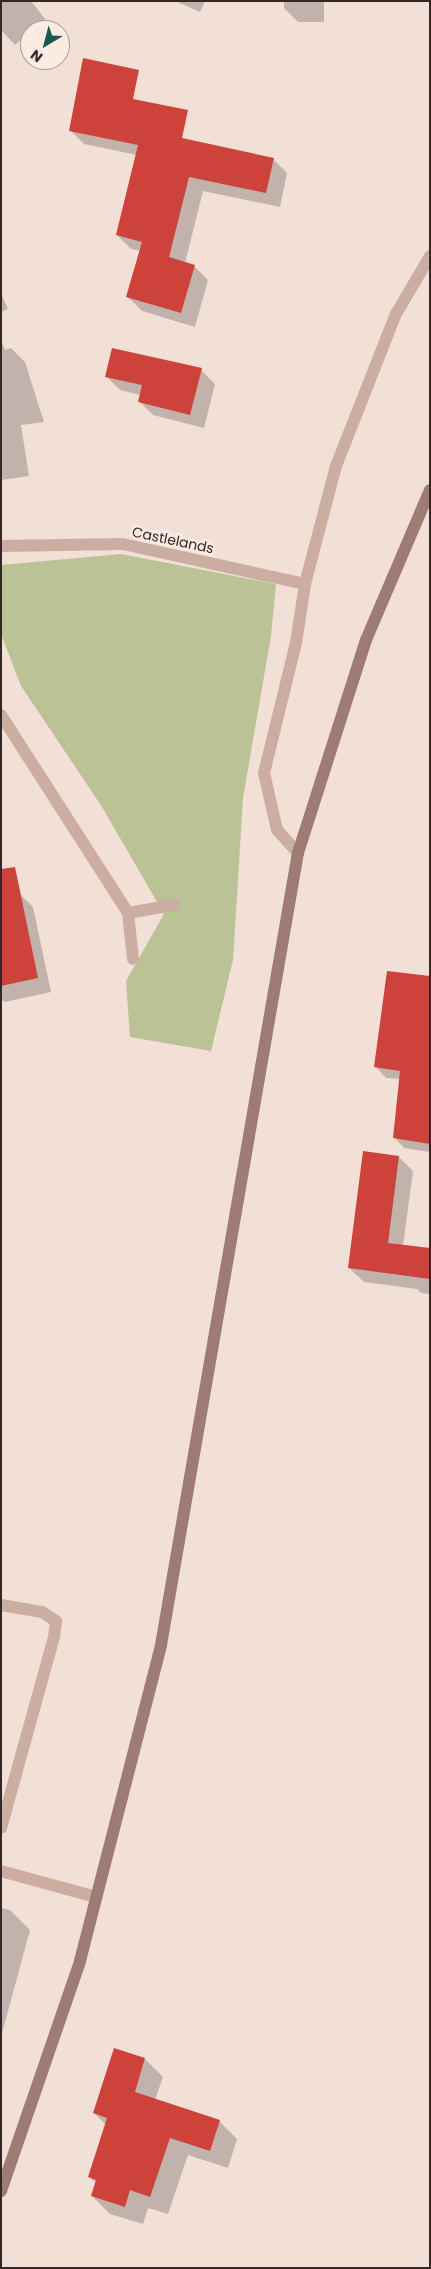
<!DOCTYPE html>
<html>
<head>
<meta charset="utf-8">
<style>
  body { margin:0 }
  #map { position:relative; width:431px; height:2269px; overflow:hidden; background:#f2e0d7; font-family:Poppins,sans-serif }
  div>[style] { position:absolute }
  .green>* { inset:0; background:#bbc296 }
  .shadow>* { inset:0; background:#0003 }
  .building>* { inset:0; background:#cd423a }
  .service>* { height:12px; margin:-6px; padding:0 6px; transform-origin:6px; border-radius:6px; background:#cbada2 }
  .minor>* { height:12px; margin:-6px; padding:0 6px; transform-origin:6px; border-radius:6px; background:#cbada2 }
  .secondary>* { height:12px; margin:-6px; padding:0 6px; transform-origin:6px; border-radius:6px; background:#9e7b74 }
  span { translate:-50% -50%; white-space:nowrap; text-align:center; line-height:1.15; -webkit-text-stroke:5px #faebe3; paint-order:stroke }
  .street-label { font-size:14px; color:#352725 }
  .frame { position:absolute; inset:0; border:2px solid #352725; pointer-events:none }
  .north { position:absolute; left:20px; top:20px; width:50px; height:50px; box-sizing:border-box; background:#faebe3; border:1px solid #ab9d97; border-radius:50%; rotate:217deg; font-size:14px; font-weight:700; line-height:20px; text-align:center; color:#352725 }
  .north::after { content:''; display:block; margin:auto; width:18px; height:22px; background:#195851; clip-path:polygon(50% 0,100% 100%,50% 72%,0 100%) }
</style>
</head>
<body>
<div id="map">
  <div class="green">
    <div style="clip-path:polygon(121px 554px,276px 584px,271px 636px,243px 798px,233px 960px,211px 1051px,130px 1037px,126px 981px,164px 914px,102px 807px,21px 686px,1px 634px,1px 565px)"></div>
  </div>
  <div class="shadow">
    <div style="clip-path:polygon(1px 1px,31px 1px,46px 20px,34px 30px,30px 30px,30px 33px,15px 45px,1px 30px)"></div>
    <div style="clip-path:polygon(175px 1px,205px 1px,200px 12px)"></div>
    <div style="clip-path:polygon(284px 1px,324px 1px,324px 22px,298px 22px,284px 8px)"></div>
    <div style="clip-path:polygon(82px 69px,159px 161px,273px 159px,287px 173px,280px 207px,203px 191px,185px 263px,194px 266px,208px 280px,195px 327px,142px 311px,128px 297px,141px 251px,131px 249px,117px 235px,137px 155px,84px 144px,70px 130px)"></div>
    <div style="clip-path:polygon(1px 293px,8px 309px,1px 312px)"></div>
    <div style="clip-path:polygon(1px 339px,5px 350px,11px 348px,25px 362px,44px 422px,21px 425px,29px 476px,1px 480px)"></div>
    <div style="clip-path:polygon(201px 370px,215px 384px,204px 428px,153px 415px,139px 401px,140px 395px,120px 390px,106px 376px)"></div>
    <div style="clip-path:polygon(19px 893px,33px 907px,51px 992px,5px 1002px,1px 999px,1px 896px)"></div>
    <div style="clip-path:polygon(430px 978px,430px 1152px,404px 1148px,394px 1137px,400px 1079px,386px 1078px,376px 1067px)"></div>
    <div style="clip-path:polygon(399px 1157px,413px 1171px,403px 1246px,430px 1250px,430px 1294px,421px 1293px,417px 1289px,364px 1282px,349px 1268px)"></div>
    <div style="clip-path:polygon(1px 1908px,10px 1910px,30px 1930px,1px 2037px)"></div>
    <div style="clip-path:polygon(115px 2049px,145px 2059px,163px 2077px,155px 2100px,219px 2121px,237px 2139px,228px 2168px,188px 2155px,168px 2214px,148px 2208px,143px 2224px,110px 2214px,92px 2196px,96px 2183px,89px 2177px,106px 2125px,94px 2113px)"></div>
  </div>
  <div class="building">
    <div style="clip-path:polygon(83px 58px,139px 70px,133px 99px,188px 110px,182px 138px,274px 158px,266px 193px,189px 177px,169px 257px,195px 265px,181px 313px,126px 297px,142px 242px,116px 235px,138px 145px,69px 131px)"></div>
    <div style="clip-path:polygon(112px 348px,202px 368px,190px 415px,138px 402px,142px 385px,105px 377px)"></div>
    <div style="clip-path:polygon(15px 867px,38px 978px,1px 986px,1px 869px)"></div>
    <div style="clip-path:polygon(387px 971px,430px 976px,430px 1144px,393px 1138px,400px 1071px,374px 1067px)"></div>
    <div style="clip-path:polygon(363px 1151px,399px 1156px,388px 1243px,430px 1248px,430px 1279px,348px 1268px)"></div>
    <div style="clip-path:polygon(114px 2048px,145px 2058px,135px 2092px,220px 2120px,210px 2151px,170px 2138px,150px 2197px,130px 2190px,125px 2207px,91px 2196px,96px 2180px,88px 2177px,107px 2118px,93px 2113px)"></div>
  </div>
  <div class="service">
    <div style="left:1px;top:1605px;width:42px;rotate:9.7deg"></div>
    <div style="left:42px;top:1612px;width:17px;rotate:33deg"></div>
    <div style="left:56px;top:1621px;width:16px;rotate:97deg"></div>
    <div style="left:54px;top:1637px;width:198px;rotate:105.5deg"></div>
    <div style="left:1px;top:1871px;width:98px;rotate:15.3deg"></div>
  </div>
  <div class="minor">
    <div style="left:1px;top:546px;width:122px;rotate:-0.9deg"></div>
    <div style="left:123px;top:544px;width:186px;rotate:12.4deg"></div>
    <div style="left:1px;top:715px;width:235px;rotate:57.3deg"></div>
    <div style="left:128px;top:913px;width:46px;rotate:83.8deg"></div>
    <div style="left:298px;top:853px;width:31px;rotate:-132deg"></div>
    <div style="left:277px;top:830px;width:58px;rotate:-102.8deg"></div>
    <div style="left:264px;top:773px;width:134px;rotate:-76.2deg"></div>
    <div style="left:296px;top:643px;width:60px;rotate:-81.3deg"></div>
    <div style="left:305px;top:584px;width:122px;rotate:-75.3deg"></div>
    <div style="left:336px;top:466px;width:163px;rotate:-68.5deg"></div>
    <div style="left:396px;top:314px;width:67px;rotate:-59.6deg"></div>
    <div style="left:128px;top:913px;width:47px;rotate:-9.9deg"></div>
  </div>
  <div class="secondary">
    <div style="left:1px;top:2191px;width:243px;rotate:-71deg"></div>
    <div style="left:80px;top:1961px;width:326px;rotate:-75.6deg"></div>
    <div style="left:161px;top:1645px;width:804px;rotate:-80.19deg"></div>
    <div style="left:298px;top:853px;width:224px;rotate:-72.3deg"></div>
    <div style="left:366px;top:640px;width:163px;rotate:-66.9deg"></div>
  </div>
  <div class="street-label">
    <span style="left:173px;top:540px;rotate:12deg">Castlelands</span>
  </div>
  <div class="frame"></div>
  <div class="north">N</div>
</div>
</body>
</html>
